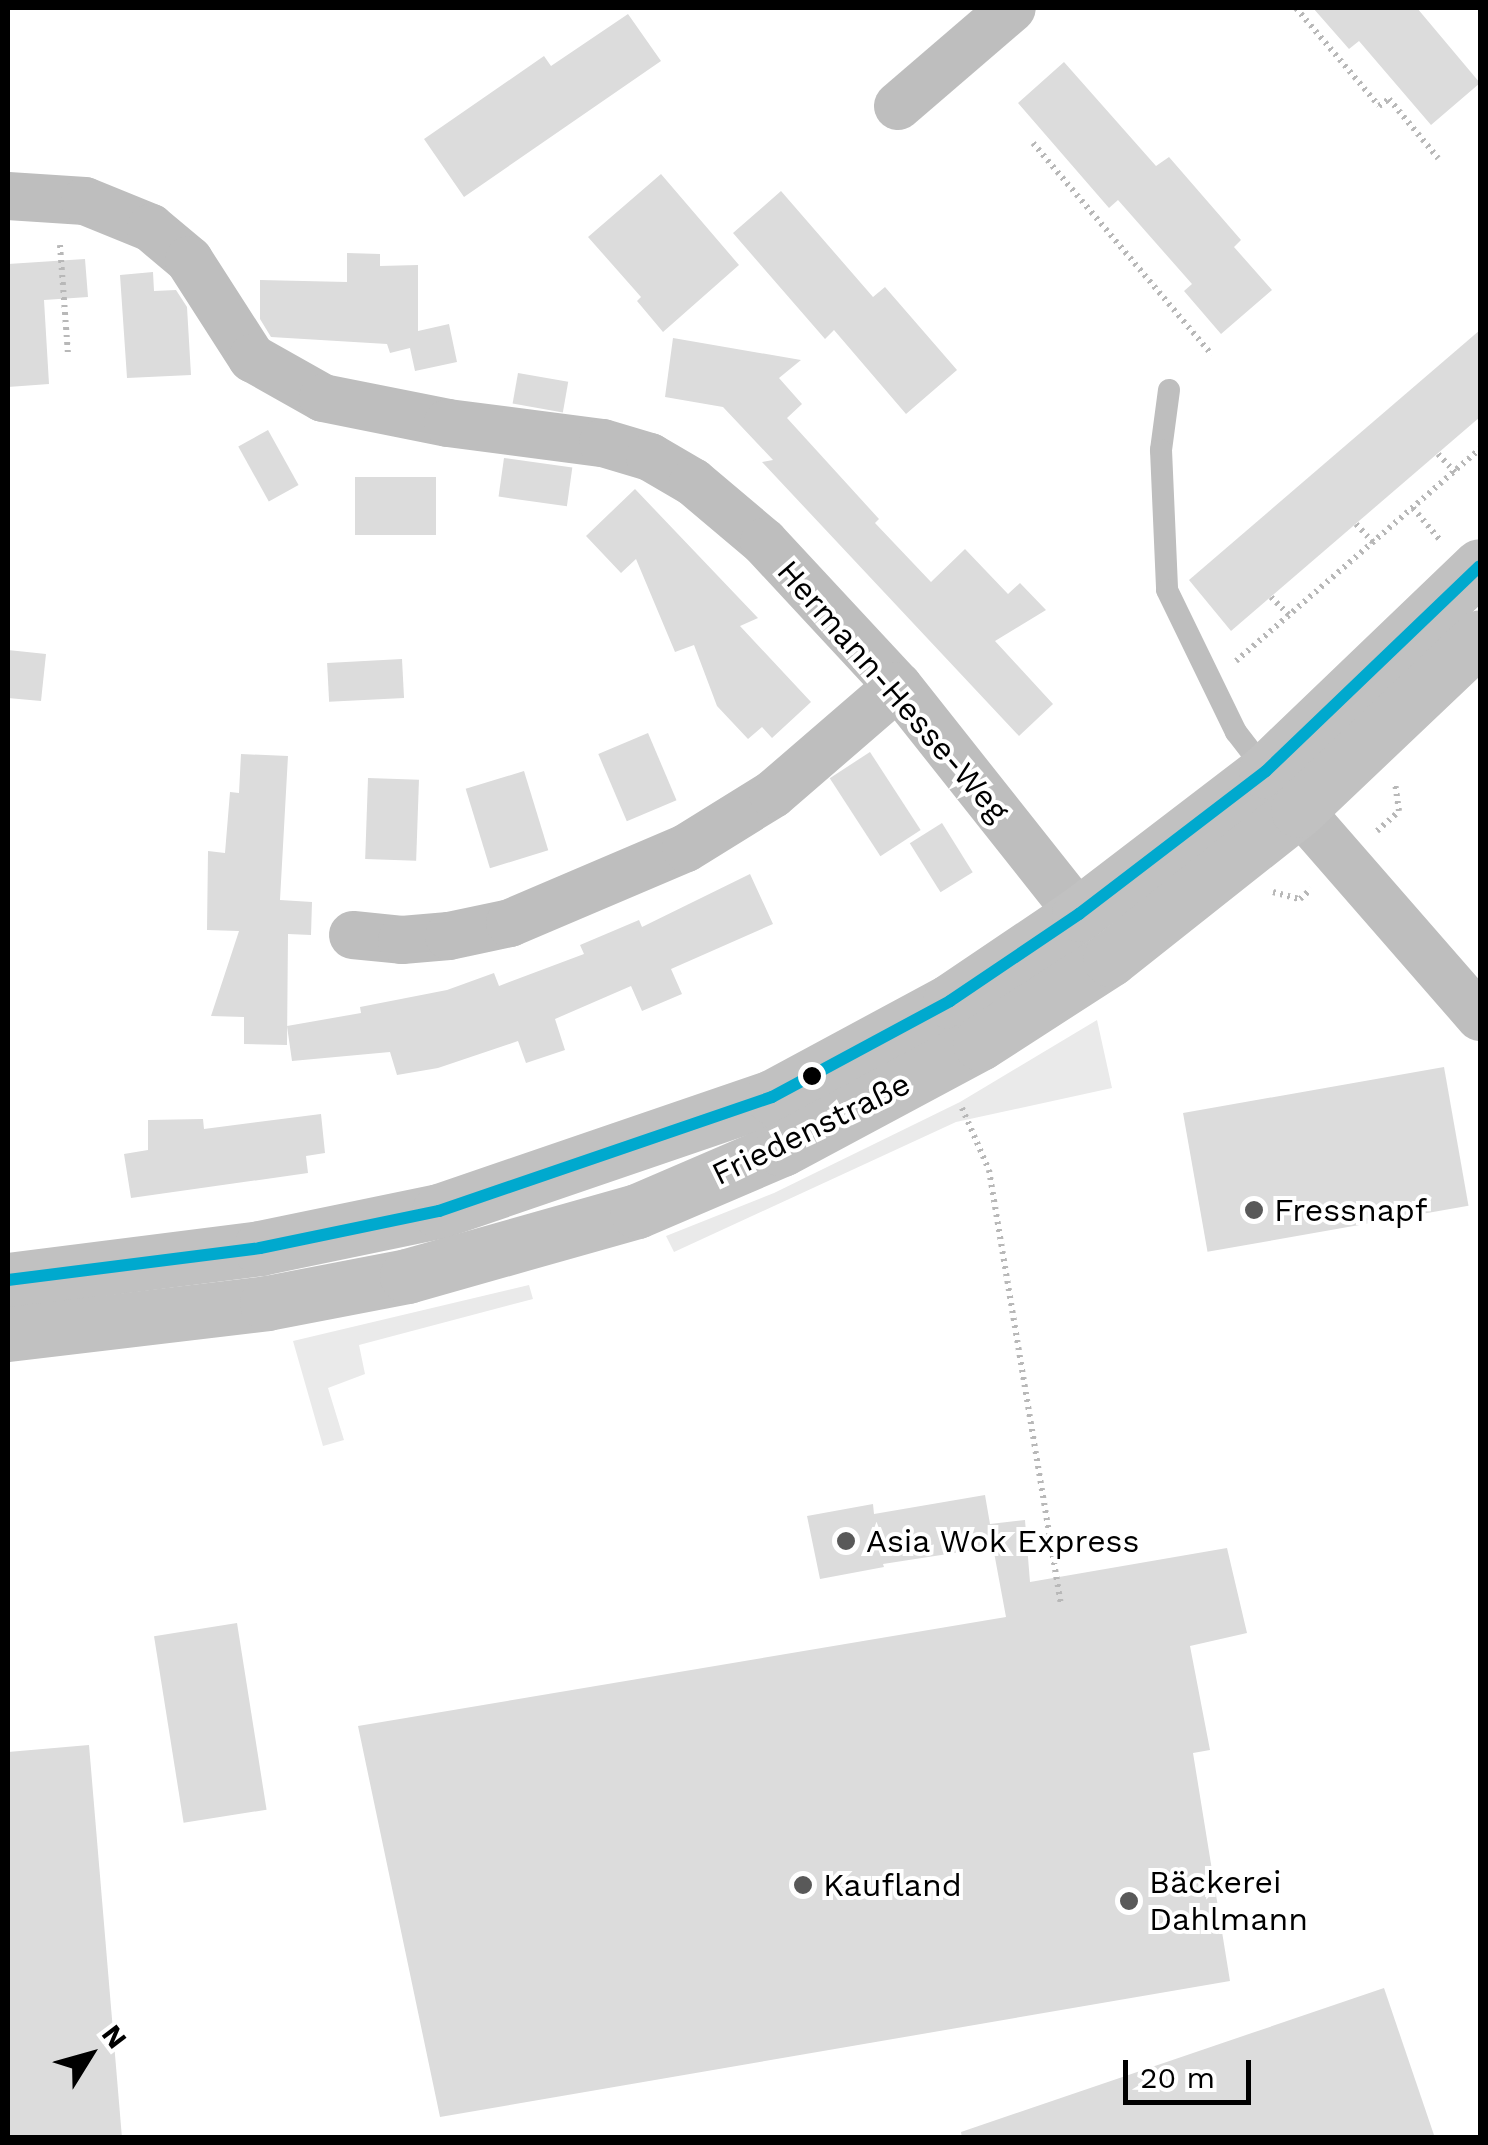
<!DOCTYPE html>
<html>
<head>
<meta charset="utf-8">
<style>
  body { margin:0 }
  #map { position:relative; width:1488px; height:2145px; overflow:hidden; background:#fff; font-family:"Work Sans",sans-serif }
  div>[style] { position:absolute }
  .green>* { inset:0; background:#eaeaea }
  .building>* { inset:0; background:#dcdcdc; transform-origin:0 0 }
  .path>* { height:6px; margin-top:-3px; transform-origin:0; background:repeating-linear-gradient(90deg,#b8b8b8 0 2.5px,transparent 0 7.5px) }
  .service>* { height:22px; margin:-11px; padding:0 11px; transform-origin:11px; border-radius:11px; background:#bebebe }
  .minor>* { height:48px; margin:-24px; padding:0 24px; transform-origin:24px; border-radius:24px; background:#bebebe }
  .secondary>* { height:55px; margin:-27.5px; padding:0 27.5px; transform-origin:27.5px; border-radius:27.5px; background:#c1c1c1 }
  .bus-1>* { height:12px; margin:-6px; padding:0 6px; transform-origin:6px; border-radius:6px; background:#00a9ce }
  .dots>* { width:28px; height:28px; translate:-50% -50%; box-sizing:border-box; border:5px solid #fff; border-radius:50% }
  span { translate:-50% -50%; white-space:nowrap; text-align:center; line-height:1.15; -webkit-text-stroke:8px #fff; paint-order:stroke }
  .street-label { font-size:32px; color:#000 }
  .poi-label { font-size:32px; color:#000 }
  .left { translate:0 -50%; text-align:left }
  .frame { position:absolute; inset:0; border:10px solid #000; pointer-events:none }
  .north { position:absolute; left:40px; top:2005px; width:100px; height:100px; -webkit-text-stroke:8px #fff; paint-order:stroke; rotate:53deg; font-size:28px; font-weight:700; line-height:40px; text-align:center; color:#000 }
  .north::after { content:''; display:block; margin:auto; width:35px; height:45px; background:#000; clip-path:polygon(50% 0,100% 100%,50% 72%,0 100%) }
  .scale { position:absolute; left:1123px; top:2060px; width:128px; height:45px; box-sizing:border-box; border:5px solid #000; border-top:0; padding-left:12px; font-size:30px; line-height:35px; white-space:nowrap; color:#000; -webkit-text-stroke:8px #fff; paint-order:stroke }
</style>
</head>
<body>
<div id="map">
  <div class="green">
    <div style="clip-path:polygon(1097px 1020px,1112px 1088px,956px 1122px,674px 1252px,666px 1236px,774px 1193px,960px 1102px)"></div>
    <div style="clip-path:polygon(529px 1285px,533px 1299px,359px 1345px,365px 1374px,328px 1388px,344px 1440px,323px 1446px,293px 1341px)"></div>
  </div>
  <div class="building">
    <div style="clip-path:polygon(1313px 8px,1417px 8px,1480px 83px,1431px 125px,1359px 41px,1349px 49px)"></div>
    <div style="clip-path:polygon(628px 14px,661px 61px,464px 197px,424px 139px,544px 56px,551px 66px)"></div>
    <div style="clip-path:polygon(1064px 62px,1156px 166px,1169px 157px,1241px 240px,1234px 247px,1272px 290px,1221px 334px,1184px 291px,1192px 284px,1118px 200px,1109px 208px,1018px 103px)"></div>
    <div style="clip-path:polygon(661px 174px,739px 265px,663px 332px,637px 301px,641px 297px,588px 237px)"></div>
    <div style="clip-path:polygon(781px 191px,873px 297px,885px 287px,957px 370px,906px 414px,834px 330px,825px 339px,733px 233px)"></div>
    <div style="clip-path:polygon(347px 253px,380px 254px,380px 266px,418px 265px,418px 331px,449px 324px,457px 362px,415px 371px,410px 348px,390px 353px,387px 344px,271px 337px,260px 319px,260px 280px,347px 282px)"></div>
    <div style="clip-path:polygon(85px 259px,88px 297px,44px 300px,49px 384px,8px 387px,8px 264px)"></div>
    <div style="clip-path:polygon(153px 272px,154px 291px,176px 290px,187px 307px,191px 375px,127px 378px,120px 275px)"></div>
    <div style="clip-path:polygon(1480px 330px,1480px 417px,1231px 631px,1189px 580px)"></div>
    <div style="clip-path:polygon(673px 338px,801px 360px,779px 378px,802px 404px,787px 418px,879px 519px,875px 523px,931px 582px,965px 549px,1008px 594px,1020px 583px,1046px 610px,995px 641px,1053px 704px,1019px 736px,762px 462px,773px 460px,723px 407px,665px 397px)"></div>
    <div style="left:518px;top:373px;width:51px;height:31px;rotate:10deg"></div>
    <div style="left:268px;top:430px;width:63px;height:34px;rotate:61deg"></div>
    <div style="left:504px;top:458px;width:69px;height:39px;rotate:8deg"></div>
    <div style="left:355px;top:477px;width:81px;height:58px"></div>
    <div style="clip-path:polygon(635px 489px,758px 618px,740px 626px,811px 702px,772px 738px,762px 727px,748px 739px,717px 706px,694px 645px,675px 652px,636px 559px,621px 573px,586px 536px)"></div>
    <div style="clip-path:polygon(8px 650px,46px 654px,41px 701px,8px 698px)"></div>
    <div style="left:402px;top:659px;width:39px;height:75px;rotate:87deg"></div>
    <div style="left:648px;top:733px;width:73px;height:54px;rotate:67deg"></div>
    <div style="left:870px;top:752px;width:93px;height:48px;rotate:57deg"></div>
    <div style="clip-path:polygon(241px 754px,288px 756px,280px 900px,312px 902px,311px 935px,288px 934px,287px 1045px,244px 1044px,244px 1017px,211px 1016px,239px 931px,207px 930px,208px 851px,225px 853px,230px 792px,239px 793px)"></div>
    <div style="left:524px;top:771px;width:83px;height:61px;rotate:73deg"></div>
    <div style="left:368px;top:778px;width:51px;height:81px;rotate:2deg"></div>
    <div style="left:942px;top:823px;width:58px;height:38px;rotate:58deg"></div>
    <div style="clip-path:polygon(750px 874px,773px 924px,671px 969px,682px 994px,642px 1011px,631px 986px,555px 1019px,565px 1050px,526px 1063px,518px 1041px,438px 1068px,397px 1075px,390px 1052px,292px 1061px,287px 1026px,361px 1013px,360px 1007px,447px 990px,494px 973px,499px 986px,584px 954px,580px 945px,639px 920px,642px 927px)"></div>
    <div style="left:1444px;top:1067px;width:141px;height:265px;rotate:80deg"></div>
    <div style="clip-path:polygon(321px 1114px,325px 1153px,306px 1156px,308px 1173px,131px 1198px,124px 1154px,148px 1150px,148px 1120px,203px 1119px,204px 1129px)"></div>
    <div style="clip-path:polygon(985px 1495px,990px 1524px,1025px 1520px,1030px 1582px,1227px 1548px,1247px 1633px,1190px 1646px,1210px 1750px,1193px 1753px,1230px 1981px,440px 2117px,358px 1726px,1006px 1617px,993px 1547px,883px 1564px,884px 1567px,820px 1579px,807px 1516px,873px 1504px,874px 1514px)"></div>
    <div style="left:237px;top:1623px;width:189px;height:84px;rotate:81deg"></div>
    <div style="clip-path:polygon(89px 1745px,122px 2138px,8px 2138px,8px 1752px)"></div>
    <div style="clip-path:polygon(1384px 1988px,1435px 2138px,962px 2138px,961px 2132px)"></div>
  </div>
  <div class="path">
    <div style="left:1296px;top:8px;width:128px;rotate:49.7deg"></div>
    <div style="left:1379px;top:106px;width:12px;rotate:-35deg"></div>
    <div style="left:1389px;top:99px;width:77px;rotate:50.3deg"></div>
    <div style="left:1033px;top:143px;width:277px;rotate:49.8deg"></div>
    <div style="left:60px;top:245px;width:108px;rotate:85.8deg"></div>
    <div style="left:1438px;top:454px;width:25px;rotate:47deg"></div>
    <div style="left:1413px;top:508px;width:42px;rotate:49.8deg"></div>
    <div style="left:1356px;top:524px;width:25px;rotate:47deg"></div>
    <div style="left:1271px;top:597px;width:25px;rotate:45deg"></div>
    <div style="left:1236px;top:661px;width:323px;rotate:-41deg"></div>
    <div style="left:1377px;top:831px;width:30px;rotate:-42deg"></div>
    <div style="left:1399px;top:811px;width:27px;rotate:-98deg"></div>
    <div style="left:1273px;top:892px;width:28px;rotate:15deg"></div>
    <div style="left:1300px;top:899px;width:15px;rotate:-42deg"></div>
    <div style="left:962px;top:1108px;width:68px;rotate:66.5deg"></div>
    <div style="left:989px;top:1170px;width:441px;rotate:80.6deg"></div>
  </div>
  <div class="service">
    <div style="left:1169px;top:390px;width:61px;rotate:97.6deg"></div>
    <div style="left:1161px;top:450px;width:140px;rotate:87.5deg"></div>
    <div style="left:1167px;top:590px;width:158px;rotate:64.1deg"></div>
    <div style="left:1236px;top:732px;width:49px;rotate:52.4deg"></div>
  </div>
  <div class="minor">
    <div style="left:898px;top:106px;width:150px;rotate:-40.7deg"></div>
    <div style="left:8px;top:196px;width:77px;rotate:3.7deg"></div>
    <div style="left:85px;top:201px;width:71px;rotate:22.2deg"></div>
    <div style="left:151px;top:228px;width:50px;rotate:40.1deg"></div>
    <div style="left:189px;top:260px;width:117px;rotate:57.3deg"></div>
    <div style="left:252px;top:358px;width:81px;rotate:29.4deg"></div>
    <div style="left:323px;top:398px;width:127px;rotate:11.3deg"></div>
    <div style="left:448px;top:423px;width:156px;rotate:7.4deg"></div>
    <div style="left:603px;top:443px;width:49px;rotate:16.6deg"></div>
    <div style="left:650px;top:457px;width:50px;rotate:30.2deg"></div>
    <div style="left:693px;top:482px;width:93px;rotate:40.2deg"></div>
    <div style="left:764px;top:542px;width:197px;rotate:47.1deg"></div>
    <div style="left:898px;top:686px;width:291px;rotate:51.6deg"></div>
    <div style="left:1275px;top:782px;width:312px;rotate:48.9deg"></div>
    <div style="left:353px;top:935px;width:49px;rotate:5.8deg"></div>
    <div style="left:402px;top:940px;width:47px;rotate:-4.9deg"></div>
    <div style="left:449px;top:936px;width:62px;rotate:-12deg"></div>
    <div style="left:510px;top:923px;width:191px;rotate:-23.1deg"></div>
    <div style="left:686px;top:848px;width:102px;rotate:-31.8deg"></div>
    <div style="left:773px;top:794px;width:165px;rotate:-40.8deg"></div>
  </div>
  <div class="secondary">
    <div style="left:8px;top:1280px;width:254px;rotate:-7.2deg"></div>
    <div style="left:260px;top:1248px;width:183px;rotate:-11.7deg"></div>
    <div style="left:439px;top:1211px;width:352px;rotate:-18.9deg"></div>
    <div style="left:772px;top:1097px;width:202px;rotate:-28.3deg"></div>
    <div style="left:950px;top:1001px;width:156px;rotate:-34deg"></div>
    <div style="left:1079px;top:914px;width:235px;rotate:-37.4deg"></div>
    <div style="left:1266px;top:771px;width:296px;rotate:-43.8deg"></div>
    <div style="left:8px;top:1334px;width:261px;rotate:-6.8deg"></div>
    <div style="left:267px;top:1303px;width:143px;rotate:-10.9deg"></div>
    <div style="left:407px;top:1276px;width:239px;rotate:-15.8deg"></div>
    <div style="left:637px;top:1211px;width:158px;rotate:-23.2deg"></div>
    <div style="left:782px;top:1149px;width:225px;rotate:-28.2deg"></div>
    <div style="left:980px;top:1043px;width:155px;rotate:-32.9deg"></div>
    <div style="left:1110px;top:959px;width:240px;rotate:-38.4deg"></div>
    <div style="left:1298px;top:810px;width:251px;rotate:-43.5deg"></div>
  </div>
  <div class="bus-1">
    <div style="left:8px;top:1280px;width:254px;rotate:-7.2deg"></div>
    <div style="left:260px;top:1248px;width:183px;rotate:-11.7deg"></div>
    <div style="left:439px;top:1211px;width:352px;rotate:-18.9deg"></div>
    <div style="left:772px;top:1097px;width:202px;rotate:-28.3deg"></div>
    <div style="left:950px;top:1001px;width:156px;rotate:-34deg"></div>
    <div style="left:1079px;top:914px;width:235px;rotate:-37.4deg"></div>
    <div style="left:1266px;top:771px;width:296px;rotate:-43.8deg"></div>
  </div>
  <div class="dots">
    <div style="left:812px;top:1076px;background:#000"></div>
    <div style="left:1254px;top:1210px;background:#595959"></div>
    <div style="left:846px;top:1541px;background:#595959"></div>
    <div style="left:803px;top:1885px;background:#595959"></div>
    <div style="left:1129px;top:1901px;background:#595959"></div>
  </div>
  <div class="street-label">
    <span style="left:893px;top:691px;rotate:49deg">Hermann-Hesse-Weg</span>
    <span style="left:811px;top:1129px;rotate:-26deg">Friedenstraße</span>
  </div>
  <div class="poi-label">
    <span class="left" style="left:1274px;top:1210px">Fressnapf</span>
    <span class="left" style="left:866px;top:1541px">Asia Wok Express</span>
    <span class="left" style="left:1149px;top:1901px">Bäckerei<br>Dahlmann</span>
    <span class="left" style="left:823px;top:1885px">Kaufland</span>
  </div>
  <div class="frame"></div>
  <div class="north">N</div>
  <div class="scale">20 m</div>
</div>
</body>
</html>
